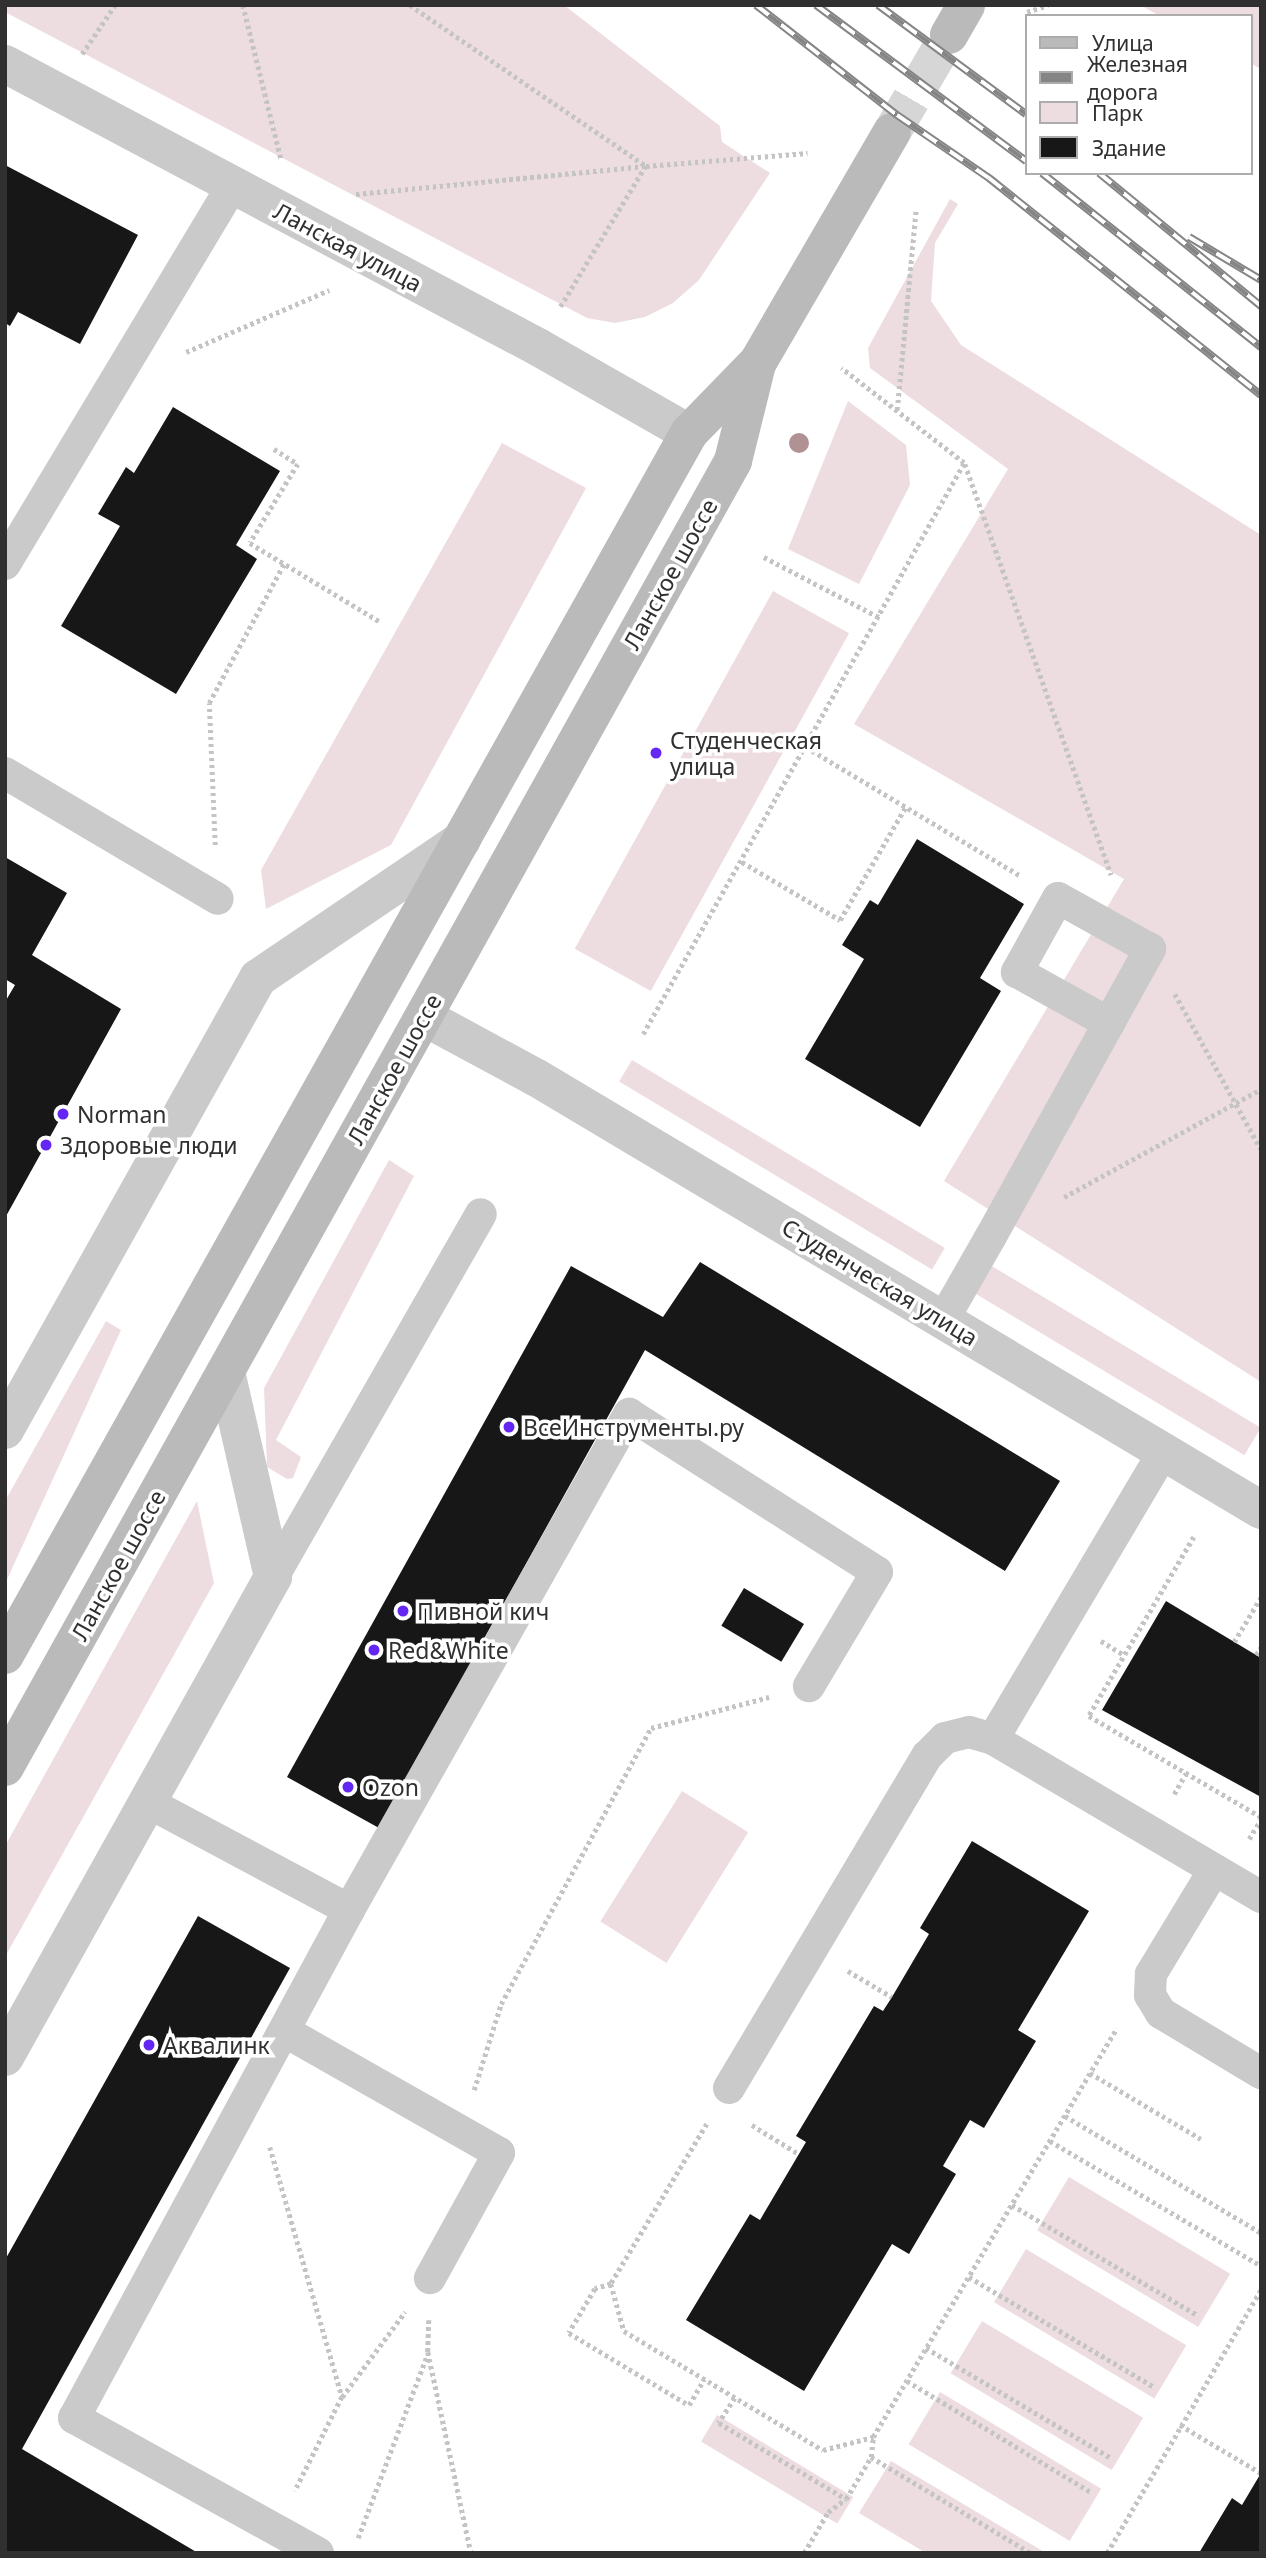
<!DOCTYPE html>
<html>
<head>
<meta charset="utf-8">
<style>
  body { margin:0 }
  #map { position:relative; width:1266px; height:2558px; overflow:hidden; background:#fff; font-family:"Noto Sans",sans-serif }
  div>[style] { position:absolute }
  .green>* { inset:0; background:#eedde0; transform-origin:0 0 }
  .building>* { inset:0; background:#171717; transform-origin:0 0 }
  .secondary-tunnel>* { height:38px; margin-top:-19px; transform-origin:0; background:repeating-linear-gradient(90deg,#d6d6d6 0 38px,transparent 0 57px) }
  .path>* { height:4.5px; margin-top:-2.25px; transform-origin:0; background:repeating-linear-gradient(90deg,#c4c4c4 0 3.5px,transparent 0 7px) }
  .service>* { height:32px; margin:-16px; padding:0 16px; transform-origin:16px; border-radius:16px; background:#cacaca }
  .minor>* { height:38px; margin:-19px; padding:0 19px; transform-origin:19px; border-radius:19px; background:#cacaca }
  .secondary>* { height:38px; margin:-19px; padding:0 19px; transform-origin:19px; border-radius:19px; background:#bababa }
  .rail>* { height:8px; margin-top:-4px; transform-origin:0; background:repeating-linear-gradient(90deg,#fff 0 16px,#858585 0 32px); box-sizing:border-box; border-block:2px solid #858585 }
  .trees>* { width:20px; height:20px; margin:-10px; border-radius:50%; background:#b09295 }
  .dots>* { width:19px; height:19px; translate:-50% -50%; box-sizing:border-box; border:4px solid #fff; border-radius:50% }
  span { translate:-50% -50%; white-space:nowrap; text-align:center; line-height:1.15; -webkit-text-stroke:7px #fff; paint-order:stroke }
  .street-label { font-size:23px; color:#303030 }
  .poi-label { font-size:23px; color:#303030 }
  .left { translate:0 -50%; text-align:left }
  .frame { position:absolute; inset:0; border:7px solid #303030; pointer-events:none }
  .legend { position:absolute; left:1025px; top:14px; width:228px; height:161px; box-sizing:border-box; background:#fff; border:2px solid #acacac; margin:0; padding:9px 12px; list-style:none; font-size:21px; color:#303030 }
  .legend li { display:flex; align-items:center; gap:14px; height:35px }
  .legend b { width:35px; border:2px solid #acacac }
</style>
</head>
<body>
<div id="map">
  <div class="green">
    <div style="clip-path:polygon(5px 5px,564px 5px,720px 126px,722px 142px,770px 173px,699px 280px,673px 303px,645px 317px,615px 323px,587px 318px,5px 12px)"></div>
    <div style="clip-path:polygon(1140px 5px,1261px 5px,1261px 69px,1250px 63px,1250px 16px,1160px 16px)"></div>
    <div style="clip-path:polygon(950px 199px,958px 204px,935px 243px,931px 301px,961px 345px,1261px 535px,1261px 1382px,944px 1181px,1124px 879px,854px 724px,1008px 469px,870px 368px,868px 348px)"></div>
    <div style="clip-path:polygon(848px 401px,906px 445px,910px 485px,859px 584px,788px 549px)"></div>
    <div style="clip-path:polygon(502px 443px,586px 488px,391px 845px,266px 909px,261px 870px)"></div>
    <div style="left:773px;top:591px;width:87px;height:409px;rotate:29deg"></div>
    <div style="left:632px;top:1060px;width:365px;height:25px;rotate:31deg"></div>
    <div style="clip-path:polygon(389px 1160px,414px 1176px,276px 1440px,301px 1457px,293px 1478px,287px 1479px,267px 1467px,264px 1388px)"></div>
    <div style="left:990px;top:1265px;width:316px;height:32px;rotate:31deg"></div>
    <div style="clip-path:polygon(106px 1321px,121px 1330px,5px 1584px,5px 1501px)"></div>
    <div style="clip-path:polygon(197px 1501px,214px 1583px,5px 1957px,5px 1846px)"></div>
    <div style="left:682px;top:1791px;width:78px;height:154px;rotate:32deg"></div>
    <div style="left:1069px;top:2177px;width:188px;height:62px;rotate:31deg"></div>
    <div style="left:1026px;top:2249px;width:187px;height:62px;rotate:31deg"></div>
    <div style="left:982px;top:2321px;width:188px;height:61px;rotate:31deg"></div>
    <div style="left:940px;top:2392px;width:188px;height:61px;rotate:31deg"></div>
    <div style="left:717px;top:2415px;width:159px;height:31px;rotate:31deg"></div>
    <div style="clip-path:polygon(891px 2461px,1046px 2553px,926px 2553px,859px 2513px)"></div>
  </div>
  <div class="building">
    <div style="clip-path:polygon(5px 165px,138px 235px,80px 344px,18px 312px,10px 326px,5px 323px)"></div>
    <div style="clip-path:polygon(173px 407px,280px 471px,236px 545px,257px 559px,176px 694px,61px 626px,120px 526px,98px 514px,126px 467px,134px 473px)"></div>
    <div style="clip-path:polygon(917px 839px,1024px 904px,980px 978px,1001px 991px,920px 1127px,805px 1059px,864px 959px,842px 945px,870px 900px,878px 905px)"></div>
    <div style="clip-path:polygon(5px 857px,67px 893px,32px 955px,121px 1009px,5px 1218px,5px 1002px,15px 985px,5px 979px)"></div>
    <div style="clip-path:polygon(700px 1262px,1060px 1481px,1005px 1571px,645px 1350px,379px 1828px,287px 1777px,571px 1266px,663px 1317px)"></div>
    <div style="left:744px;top:1588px;width:70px;height:44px;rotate:31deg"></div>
    <div style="clip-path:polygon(1166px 1601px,1261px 1658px,1261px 1797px,1102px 1710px)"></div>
    <div style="clip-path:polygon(972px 1841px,1089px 1911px,1018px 2030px,1036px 2041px,984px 2128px,970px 2120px,943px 2166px,956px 2174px,909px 2254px,892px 2244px,804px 2391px,686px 2320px,750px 2214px,760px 2220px,806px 2142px,796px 2136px,874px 2006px,883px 2011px,892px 1997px,929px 1934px,920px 1928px)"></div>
    <div style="clip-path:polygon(198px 1916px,290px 1968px,22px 2449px,198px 2553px,5px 2553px,5px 2260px)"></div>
    <div style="clip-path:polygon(1261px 2473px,1261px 2553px,1199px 2553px,1232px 2498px,1242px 2505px)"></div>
  </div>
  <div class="secondary-tunnel">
    <div style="left:892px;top:132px;width:113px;rotate:-59.6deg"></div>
  </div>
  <div class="path">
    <div style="left:243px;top:5px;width:158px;rotate:76.1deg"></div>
    <div style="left:410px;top:5px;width:286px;rotate:34.3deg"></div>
    <div style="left:646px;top:166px;width:162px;rotate:-4.6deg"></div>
    <div style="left:1027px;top:12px;width:22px;rotate:-18deg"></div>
    <div style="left:82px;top:54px;width:59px;rotate:-56deg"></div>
    <div style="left:356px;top:194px;width:291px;rotate:-5.5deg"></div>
    <div style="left:646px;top:166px;width:166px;rotate:121.2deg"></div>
    <div style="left:186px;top:352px;width:156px;rotate:-23.4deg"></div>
    <div style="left:897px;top:410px;width:203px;rotate:-84.6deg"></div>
    <div style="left:274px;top:449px;width:28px;rotate:32deg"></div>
    <div style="left:298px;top:464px;width:92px;rotate:121.3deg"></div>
    <div style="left:250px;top:543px;width:151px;rotate:31.2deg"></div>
    <div style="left:965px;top:464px;width:436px;rotate:70.4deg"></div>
    <div style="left:764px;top:557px;width:130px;rotate:27.6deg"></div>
    <div style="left:806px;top:747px;width:251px;rotate:31deg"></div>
    <div style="left:215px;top:845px;width:142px;rotate:-92.4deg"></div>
    <div style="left:209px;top:703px;width:158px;rotate:-61.7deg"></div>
    <div style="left:742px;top:862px;width:114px;rotate:30.6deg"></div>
    <div style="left:840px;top:920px;width:132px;rotate:-59.9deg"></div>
    <div style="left:1175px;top:994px;width:177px;rotate:61deg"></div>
    <div style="left:643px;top:1034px;width:655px;rotate:-60.66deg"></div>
    <div style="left:964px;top:463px;width:155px;rotate:-142.3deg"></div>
    <div style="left:1064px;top:1197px;width:225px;rotate:-28.7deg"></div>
    <div style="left:1194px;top:1537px;width:208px;rotate:120.4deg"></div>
    <div style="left:1089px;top:1716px;width:199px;rotate:30.4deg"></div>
    <div style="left:1101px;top:1641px;width:27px;rotate:31deg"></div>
    <div style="left:1234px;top:1642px;width:52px;rotate:-59deg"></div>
    <div style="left:1256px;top:1655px;width:9px;rotate:-58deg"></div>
    <div style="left:1174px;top:1794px;width:24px;rotate:-60deg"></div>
    <div style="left:1249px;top:1839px;width:23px;rotate:-59deg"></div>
    <div style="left:848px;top:1971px;width:51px;rotate:30.6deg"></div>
    <div style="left:1090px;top:2073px;width:129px;rotate:30.7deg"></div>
    <div style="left:474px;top:2090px;width:90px;rotate:-72.6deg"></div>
    <div style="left:501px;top:2004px;width:314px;rotate:-61.5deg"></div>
    <div style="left:651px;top:1728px;width:122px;rotate:-14.7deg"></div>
    <div style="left:1065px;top:2116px;width:228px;rotate:30.8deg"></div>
    <div style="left:707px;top:2124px;width:187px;rotate:121deg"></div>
    <div style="left:611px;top:2284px;width:49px;rotate:74.5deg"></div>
    <div style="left:624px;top:2331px;width:232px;rotate:30.9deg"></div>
    <div style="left:823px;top:2450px;width:52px;rotate:-14.6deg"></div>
    <div style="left:873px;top:2437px;width:476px;rotate:-59.2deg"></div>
    <div style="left:752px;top:2125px;width:55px;rotate:31.7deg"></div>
    <div style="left:1050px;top:2141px;width:245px;rotate:30.6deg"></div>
    <div style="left:270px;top:2147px;width:260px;rotate:73.9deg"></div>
    <div style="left:342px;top:2397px;width:105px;rotate:116.6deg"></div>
    <div style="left:1012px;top:2205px;width:215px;rotate:30.7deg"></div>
    <div style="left:969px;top:2277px;width:215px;rotate:30.7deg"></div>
    <div style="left:611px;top:2284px;width:17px;rotate:163deg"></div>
    <div style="left:595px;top:2289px;width:51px;rotate:120.6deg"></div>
    <div style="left:569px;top:2333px;width:140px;rotate:31deg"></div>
    <div style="left:689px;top:2405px;width:30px;rotate:-60deg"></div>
    <div style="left:429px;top:2320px;width:32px;rotate:92deg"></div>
    <div style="left:428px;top:2352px;width:206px;rotate:77.9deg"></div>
    <div style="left:926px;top:2348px;width:215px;rotate:30.7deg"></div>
    <div style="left:907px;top:2381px;width:215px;rotate:31.1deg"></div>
    <div style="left:342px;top:2397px;width:106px;rotate:-53.5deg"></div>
    <div style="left:735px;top:2398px;width:30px;rotate:123deg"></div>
    <div style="left:719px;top:2423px;width:148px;rotate:30.9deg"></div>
    <div style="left:1180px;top:2425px;width:94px;rotate:30.7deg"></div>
    <div style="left:871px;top:2457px;width:187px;rotate:31deg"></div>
    <div style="left:358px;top:2538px;width:198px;rotate:-69.3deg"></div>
    <div style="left:804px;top:2553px;width:48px;rotate:-59.7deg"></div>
    <div style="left:828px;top:2512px;width:22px;rotate:-36deg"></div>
    <div style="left:846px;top:2499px;width:49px;rotate:-59.2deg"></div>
    <div style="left:871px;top:2457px;width:20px;rotate:-84deg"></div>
    <div style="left:1107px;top:2553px;width:306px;rotate:-59.7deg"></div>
  </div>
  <div class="service">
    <div style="left:5px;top:564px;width:442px;rotate:-59deg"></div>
    <div style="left:5px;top:773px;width:247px;rotate:30.6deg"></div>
    <div style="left:943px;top:1320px;width:95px;rotate:-60.2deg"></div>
    <div style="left:990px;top:1238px;width:246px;rotate:-61deg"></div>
    <div style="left:1109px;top:1023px;width:85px;rotate:-61deg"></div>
    <div style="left:1150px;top:949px;width:105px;rotate:-151deg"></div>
    <div style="left:1058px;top:898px;width:85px;rotate:119deg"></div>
    <div style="left:1017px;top:972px;width:105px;rotate:29deg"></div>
    <div style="left:273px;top:1577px;width:418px;rotate:-60.2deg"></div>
    <div style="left:993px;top:1739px;width:333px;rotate:-59.3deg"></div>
    <div style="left:149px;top:1803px;width:227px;rotate:28.1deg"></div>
    <div style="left:1214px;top:1870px;width:122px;rotate:121.2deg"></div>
    <div style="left:1151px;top:1974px;width:21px;rotate:93deg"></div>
    <div style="left:1150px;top:1995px;width:21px;rotate:59deg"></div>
    <div style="left:1161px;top:2013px;width:117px;rotate:31deg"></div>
    <div style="left:286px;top:2032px;width:245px;rotate:29.6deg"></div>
    <div style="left:499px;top:2153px;width:143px;rotate:118.9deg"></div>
    <div style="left:729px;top:2088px;width:387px;rotate:-59.2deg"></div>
    <div style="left:927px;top:1756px;width:25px;rotate:-45deg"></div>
    <div style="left:945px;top:1738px;width:25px;rotate:-14deg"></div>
    <div style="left:969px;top:1732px;width:25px;rotate:16deg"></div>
    <div style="left:993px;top:1739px;width:311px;rotate:30.5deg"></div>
    <div style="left:318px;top:2553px;width:279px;rotate:-151deg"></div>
    <div style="left:74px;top:2418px;width:578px;rotate:-61.57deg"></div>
    <div style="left:349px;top:1910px;width:570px;rotate:-60.55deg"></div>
    <div style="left:629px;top:1414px;width:294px;rotate:32.5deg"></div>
    <div style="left:877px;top:1572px;width:133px;rotate:120.8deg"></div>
  </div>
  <div class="minor">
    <div style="left:5px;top:64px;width:603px;rotate:27.97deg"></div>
    <div style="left:538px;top:347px;width:174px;rotate:29.7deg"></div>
    <div style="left:424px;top:1017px;width:128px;rotate:28.4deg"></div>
    <div style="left:537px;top:1078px;width:843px;rotate:30.82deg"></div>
    <div style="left:5px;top:1430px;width:518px;rotate:-60.76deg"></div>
    <div style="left:258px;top:978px;width:246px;rotate:-34.1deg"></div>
    <div style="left:5px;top:2057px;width:550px;rotate:-60.82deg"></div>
    <div style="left:273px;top:1577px;width:211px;rotate:-102.9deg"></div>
  </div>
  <div class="secondary">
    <div style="left:949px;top:35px;width:34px;rotate:-60deg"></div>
    <div style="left:5px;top:1655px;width:1400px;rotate:-60.76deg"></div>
    <div style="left:689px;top:433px;width:99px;rotate:-45.8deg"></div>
    <div style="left:758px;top:362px;width:266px;rotate:-59.8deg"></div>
    <div style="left:5px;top:1767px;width:1495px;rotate:-60.86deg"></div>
    <div style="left:733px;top:461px;width:100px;rotate:-76.1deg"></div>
  </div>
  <div class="rail">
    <div style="left:756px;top:5px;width:179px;rotate:38deg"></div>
    <div style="left:897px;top:115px;width:112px;rotate:34.4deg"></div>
    <div style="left:989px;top:178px;width:348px;rotate:38.6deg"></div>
    <div style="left:816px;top:5px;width:262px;rotate:36.6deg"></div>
    <div style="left:878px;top:5px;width:184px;rotate:36.4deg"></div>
    <div style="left:1042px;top:173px;width:280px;rotate:38.5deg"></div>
    <div style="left:1099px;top:173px;width:210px;rotate:39.4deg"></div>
    <div style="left:1189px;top:237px;width:84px;rotate:30.8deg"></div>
  </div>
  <div class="trees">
    <div style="left:799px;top:443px"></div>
  </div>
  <div class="dots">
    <div style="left:656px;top:753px;background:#6427f3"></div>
    <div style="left:63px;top:1114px;background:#6427f3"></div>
    <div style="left:46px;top:1145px;background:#6427f3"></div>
    <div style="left:509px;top:1427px;background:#6427f3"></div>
    <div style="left:403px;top:1611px;background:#6427f3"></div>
    <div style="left:374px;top:1650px;background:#6427f3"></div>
    <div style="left:348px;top:1787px;background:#6427f3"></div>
    <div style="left:149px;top:2045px;background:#6427f3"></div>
  </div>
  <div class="street-label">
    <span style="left:348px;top:247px;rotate:28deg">Ланская улица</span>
    <span style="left:670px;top:574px;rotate:-61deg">Ланское шоссе</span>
    <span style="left:394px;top:1069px;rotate:-61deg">Ланское шоссе</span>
    <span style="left:880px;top:1282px;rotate:31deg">Студенческая улица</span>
    <span style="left:118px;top:1565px;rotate:-61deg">Ланское шоссе</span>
  </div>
  <div class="poi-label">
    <span class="left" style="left:670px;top:753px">Студенческая<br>улица</span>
    <span class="left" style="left:77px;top:1114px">Norman</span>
    <span class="left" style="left:60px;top:1145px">Здоровые люди</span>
    <span class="left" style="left:523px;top:1427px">ВсеИнструменты.ру</span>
    <span class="left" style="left:417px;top:1611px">Пивной кич</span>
    <span class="left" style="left:388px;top:1650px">Red&amp;White</span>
    <span class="left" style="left:362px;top:1787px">Ozon</span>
    <span class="left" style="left:163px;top:2045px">Аквалинк</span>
  </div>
  <div class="frame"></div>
  <ul class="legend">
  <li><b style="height:9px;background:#bababa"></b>Улица</li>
  <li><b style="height:9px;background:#858585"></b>Железная дорога</li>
  <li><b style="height:19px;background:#eedde0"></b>Парк</li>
  <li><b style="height:19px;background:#171717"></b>Здание</li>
  </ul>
</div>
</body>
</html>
